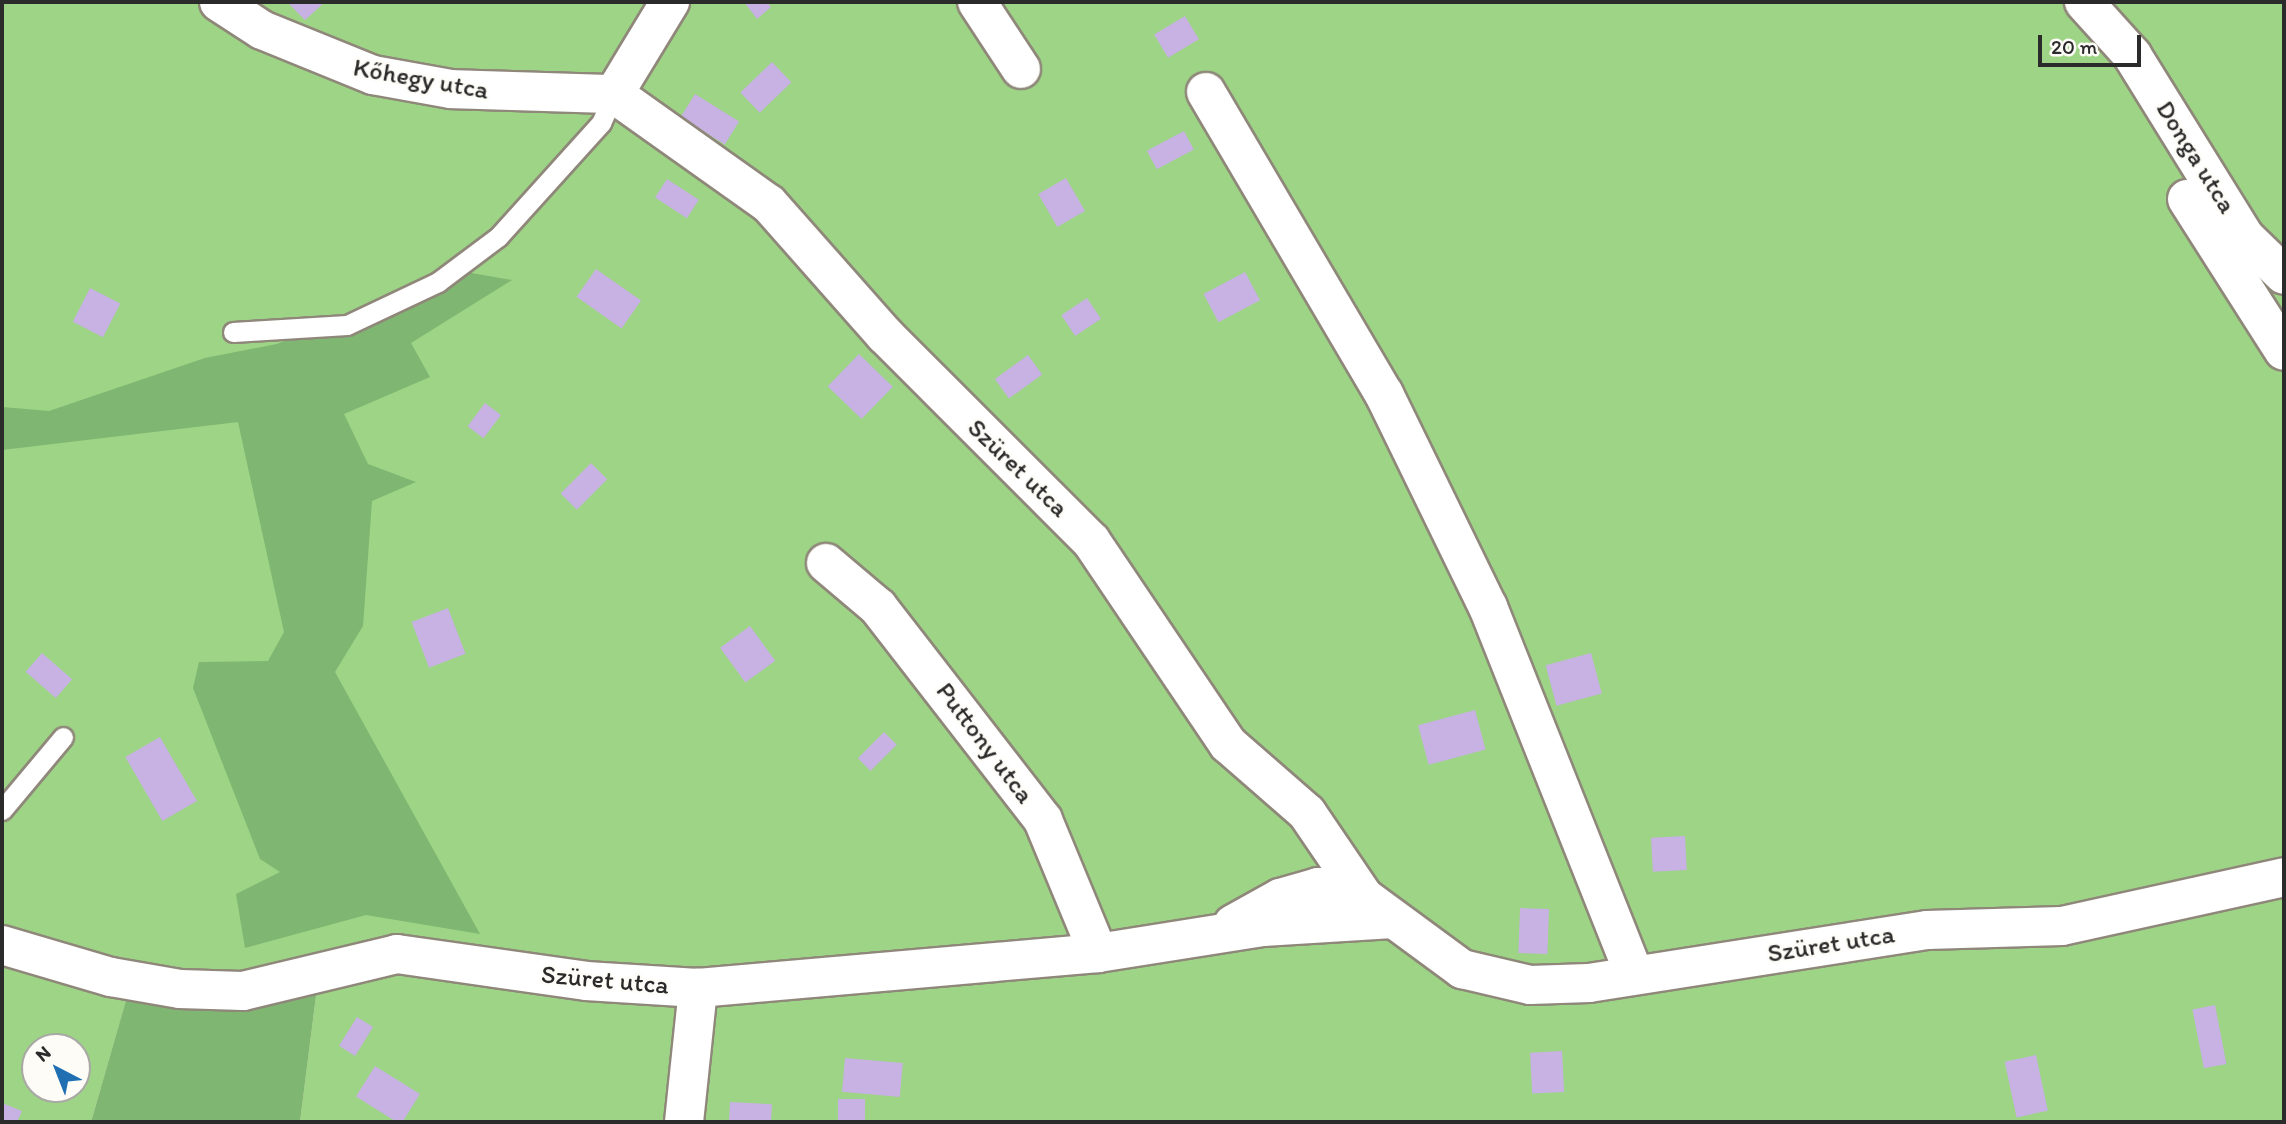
<!DOCTYPE html>
<html>
<head>
<meta charset="utf-8">
<style>
  body { margin:0 }
  #map { position:relative; width:2286px; height:1124px; overflow:hidden; background:#f3e4ca; font-family:Itim,sans-serif }
  div>[style] { position:absolute }
  .green>* { inset:0; background:#9dd485 }
  .forest>* { inset:0; background:#7eb672 }
  .building>* { inset:0; background:#c7b2e3; transform-origin:0 0 }
  .roads { filter:drop-shadow(2px 0 #8f887a) drop-shadow(-2px 0 #8f887a) drop-shadow(0 2px #8f887a) drop-shadow(0 -2px #8f887a) }
  .lane>* { height:19px; margin:-9.5px; padding:0 9.5px; transform-origin:9.5px; border-radius:9.5px; background:#fff }
  .street>* { height:38px; margin:-19px; padding:0 19px; transform-origin:19px; border-radius:19px; background:#fff }
  span { translate:-50% -50%; white-space:nowrap; text-align:center; line-height:1.15; -webkit-text-stroke:5px #fdfcf7; paint-order:stroke }
  .street-label { font-size:26px; color:#2b2b2b }
  .frame { position:absolute; inset:0; border:4px solid #2b2b2b; pointer-events:none }
  .north { position:absolute; left:21px; top:1033px; width:70px; height:70px; box-sizing:border-box; background:#fdfcf7; border:2px solid #a9a8a5; border-radius:50%; rotate:318deg; font-size:19px; font-weight:700; line-height:28px; text-align:center; color:#2b2b2b }
  .north::after { content:''; display:block; margin:auto; width:24px; height:32px; background:#1f6fb2; clip-path:polygon(50% 0,100% 100%,50% 72%,0 100%) }
  .scale { position:absolute; left:2038px; top:35px; width:103px; height:32px; box-sizing:border-box; border:4px solid #2b2b2b; border-top:0; padding-left:9px; font-size:21px; line-height:24px; white-space:nowrap; color:#2b2b2b; -webkit-text-stroke:5px #fdfcf7; paint-order:stroke }
</style>
</head>
<body>
<div id="map">
  <div class="green">
    <div style="clip-path:polygon(evenodd,2px 2px,2284px 2px,2284px 1122px,300px 1122px,317px 988px,136px 967px,91px 1122px,2px 1122px,2px 2px,35px 1047px,77px 1047px,77px 1089px,35px 1089px,35px 1047px)"></div>
  </div>
  <div class="forest">
    <div style="clip-path:polygon(454px 270px,512px 280px,411px 343px,430px 377px,344px 414px,368px 464px,416px 482px,372px 501px,363px 626px,335px 672px,480px 934px,366px 915px,245px 948px,236px 894px,280px 872px,260px 859px,193px 688px,199px 662px,268px 661px,284px 632px,238px 422px,2px 450px,2px 407px,49px 411px,205px 358px,277px 344px)"></div>
    <div style="clip-path:polygon(136px 966px,317px 988px,300px 1122px,91px 1122px)"></div>
  </div>
  <div class="building">
    <div style="clip-path:polygon(287px 2px,325px 2px,305px 20px)"></div>
    <div style="clip-path:polygon(744px 2px,767px 2px,771px 7px,757px 19px)"></div>
    <div style="left:1185px;top:16px;width:27px;height:36px;rotate:59deg"></div>
    <div style="left:772px;top:62px;width:28px;height:44px;rotate:46deg"></div>
    <div style="left:695px;top:94px;width:52px;height:27px;rotate:32deg"></div>
    <div style="left:1184px;top:131px;width:21px;height:42px;rotate:62deg"></div>
    <div style="left:1066px;top:178px;width:38px;height:32px;rotate:60deg"></div>
    <div style="left:667px;top:179px;width:38px;height:22px;rotate:33deg"></div>
    <div style="left:596px;top:269px;width:55px;height:34px;rotate:35deg"></div>
    <div style="left:1245px;top:272px;width:32px;height:47px;rotate:62deg"></div>
    <div style="left:90px;top:288px;width:34px;height:38px;rotate:27deg"></div>
    <div style="left:1087px;top:298px;width:25px;height:31px;rotate:56deg"></div>
    <div style="left:859px;top:354px;width:47px;height:45px;rotate:44deg"></div>
    <div style="left:1028px;top:355px;width:24px;height:41px;rotate:54deg"></div>
    <div style="left:485px;top:403px;width:20px;height:29px;rotate:37deg"></div>
    <div style="left:591px;top:463px;width:23px;height:43px;rotate:45deg"></div>
    <div style="left:448px;top:608px;width:49px;height:39px;rotate:69deg"></div>
    <div style="left:750px;top:626px;width:43px;height:37px;rotate:54deg"></div>
    <div style="left:42px;top:653px;width:40px;height:25px;rotate:41deg"></div>
    <div style="left:1591px;top:653px;width:42px;height:47px;rotate:75deg"></div>
    <div style="left:1475px;top:710px;width:41px;height:59px;rotate:75deg"></div>
    <div style="left:884px;top:732px;width:18px;height:37px;rotate:45deg"></div>
    <div style="left:160px;top:737px;width:74px;height:40px;rotate:60deg"></div>
    <div style="left:1685px;top:836px;width:34px;height:34px;rotate:87deg"></div>
    <div style="left:1520px;top:908px;width:29px;height:45px;rotate:2deg"></div>
    <div style="left:2215px;top:1005px;width:60px;height:23px;rotate:79deg"></div>
    <div style="left:357px;top:1017px;width:19px;height:34px;rotate:32deg"></div>
    <div style="left:1562px;top:1051px;width:41px;height:32px;rotate:87deg"></div>
    <div style="left:2036px;top:1055px;width:57px;height:32px;rotate:78deg"></div>
    <div style="left:845px;top:1058px;width:58px;height:34px;rotate:5deg"></div>
    <div style="left:375px;top:1066px;width:53px;height:36px;rotate:32deg"></div>
    <div style="left:838px;top:1099px;width:27px;height:23px"></div>
    <div style="left:730px;top:1102px;width:42px;height:20px;rotate:3deg"></div>
    <div style="clip-path:polygon(2px 1103px,22px 1111px,17px 1122px,2px 1122px)"></div>
  </div>
  <div class="roads">
    <div class="lane">
      <div style="left:233px;top:332px;width:114px;rotate:-3.5deg"></div>
      <div style="left:347px;top:325px;width:101px;rotate:-25.3deg"></div>
      <div style="left:438px;top:282px;width:75px;rotate:-36.9deg"></div>
      <div style="left:498px;top:237px;width:154px;rotate:-47.9deg"></div>
      <div style="left:601px;top:123px;width:32px;rotate:-66deg"></div>
      <div style="left:2px;top:810px;width:95px;rotate:-50.1deg"></div>
    </div>
    <div class="street">
      <div style="left:219px;top:2px;width:51px;rotate:33.1deg"></div>
      <div style="left:262px;top:30px;width:120px;rotate:22.1deg"></div>
      <div style="left:373px;top:75px;width:79px;rotate:10.2deg"></div>
      <div style="left:451px;top:89px;width:163px;rotate:1.8deg"></div>
      <div style="left:977px;top:2px;width:80px;rotate:56.7deg"></div>
      <div style="left:2084px;top:2px;width:72px;rotate:47.8deg"></div>
      <div style="left:2132px;top:55px;width:214px;rotate:58.2deg"></div>
      <div style="left:2245px;top:237px;width:54px;rotate:44.3deg"></div>
      <div style="left:1206px;top:92px;width:351px;rotate:59.5deg"></div>
      <div style="left:1384px;top:394px;width:237px;rotate:64deg"></div>
      <div style="left:1488px;top:607px;width:395px;rotate:68.3deg"></div>
      <div style="left:614px;top:94px;width:190px;rotate:35.4deg"></div>
      <div style="left:769px;top:204px;width:175px;rotate:48.5deg"></div>
      <div style="left:885px;top:335px;width:291px;rotate:45deg"></div>
      <div style="left:1091px;top:541px;width:245px;rotate:56deg"></div>
      <div style="left:1228px;top:744px;width:105px;rotate:41.1deg"></div>
      <div style="left:1307px;top:813px;width:102px;rotate:55.8deg"></div>
      <div style="left:1364px;top:897px;width:122px;rotate:36.3deg"></div>
      <div style="left:1462px;top:969px;width:70px;rotate:13.2deg"></div>
      <div style="left:1530px;top:985px;width:59px;rotate:-1.9deg"></div>
      <div style="left:1589px;top:983px;width:342px;rotate:-8.9deg"></div>
      <div style="left:1927px;top:930px;width:135px;rotate:-1.7deg"></div>
      <div style="left:2062px;top:926px;width:227px;rotate:-12.4deg"></div>
      <div style="left:614px;top:94px;width:108px;rotate:-58.7deg"></div>
      <div style="left:2187px;top:199px;width:180px;rotate:57.5deg"></div>
      <div style="left:826px;top:563px;width:68px;rotate:40.2deg"></div>
      <div style="left:878px;top:607px;width:269px;rotate:52.2deg"></div>
      <div style="left:1043px;top:820px;width:144px;rotate:67.5deg"></div>
      <div style="left:1233px;top:924px;width:54px;rotate:-29deg"></div>
      <div style="left:1280px;top:898px;width:40px;rotate:-16deg"></div>
      <div style="left:1318px;top:887px;width:47px;rotate:12.3deg"></div>
      <div style="left:2px;top:945px;width:114px;rotate:16.4deg"></div>
      <div style="left:111px;top:977px;width:70px;rotate:9.9deg"></div>
      <div style="left:180px;top:989px;width:63px;rotate:1.8deg"></div>
      <div style="left:243px;top:991px;width:158px;rotate:-13.5deg"></div>
      <div style="left:397px;top:954px;width:191px;rotate:8.1deg"></div>
      <div style="left:586px;top:981px;width:112px;rotate:3.6deg"></div>
      <div style="left:698px;top:988px;width:402px;rotate:-5deg"></div>
      <div style="left:1098px;top:953px;width:167px;rotate:-9deg"></div>
      <div style="left:1263px;top:927px;width:130px;rotate:-3.5deg"></div>
      <div style="left:684px;top:1122px;width:135px;rotate:-84deg"></div>
    </div>
  </div>
  <div class="street-label">
    <span style="left:421px;top:79px;rotate:10deg">Kőhegy utca</span>
    <span style="left:2196px;top:157px;rotate:58deg">Donga utca</span>
    <span style="left:1018px;top:468px;rotate:44deg">Szüret utca</span>
    <span style="left:985px;top:743px;rotate:53deg">Puttony utca</span>
    <span style="left:1831px;top:944px;rotate:-9deg">Szüret utca</span>
    <span style="left:605px;top:980px;rotate:5deg">Szüret utca</span>
  </div>
  <div class="frame"></div>
  <div class="north">N</div>
  <div class="scale">20 m</div>
</div>
</body>
</html>
